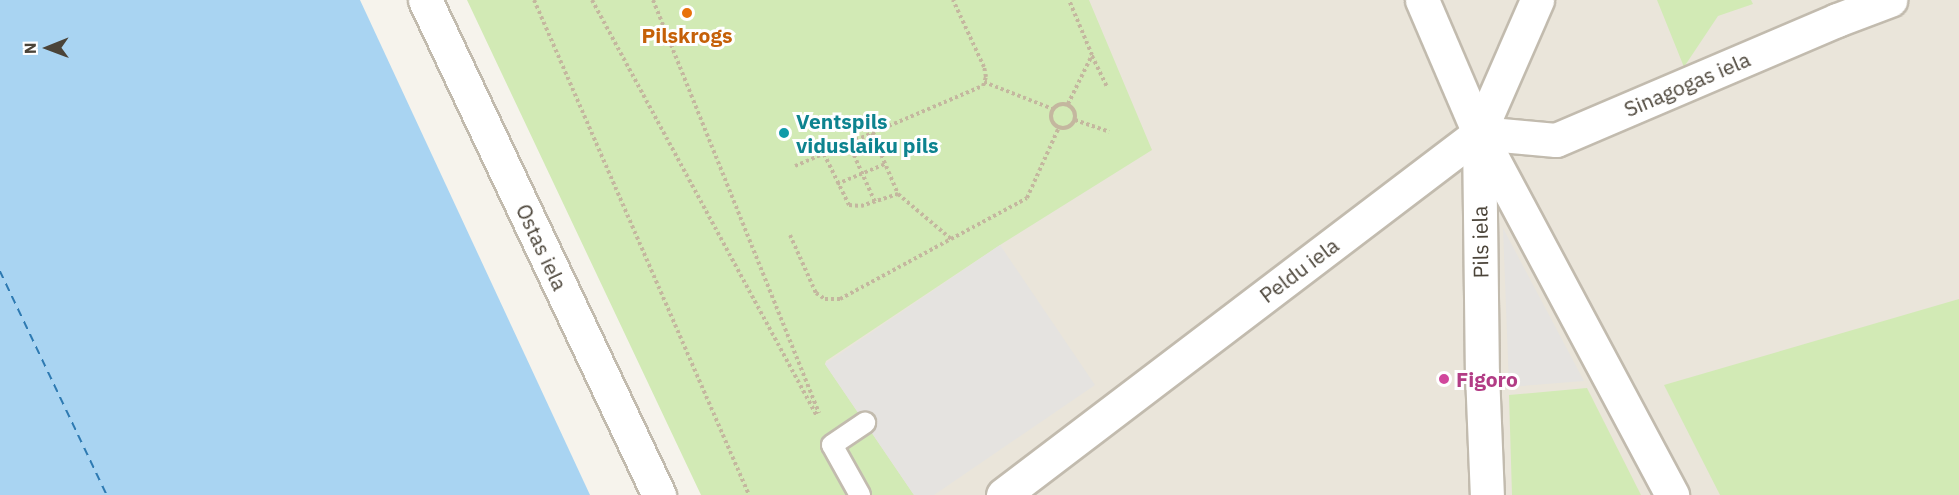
<!DOCTYPE html>
<html>
<head>
<meta charset="utf-8">
<style>
  body { margin:0 }
  #map { position:relative; width:1959px; height:495px; overflow:hidden; background:#f6f3ec; font-family:"IBM Plex Sans",sans-serif }
  div>[style] { position:absolute }
  .residential>* { inset:0; background:#eae5da }
  .green>* { inset:0; background:#d2eab5 }
  .parking>* { inset:0; background:#e5e3e0 }
  .water>* { inset:0; background:#a9d4f2 }
  .ferry>* { height:1.5px; margin-top:-0.75px; transform-origin:0; background:repeating-linear-gradient(90deg,#2e7ab2 0 8px,transparent 0 14px) }
  .path>* { height:4px; margin-top:-2px; transform-origin:0; background:repeating-linear-gradient(90deg,#c4b79f 0 3px,transparent 0 6px) }
  .path>.ring { margin:-2px; padding:0; box-sizing:content-box; background:none; border:4px solid #c4b79f; border-radius:50% }
  .roads { filter:drop-shadow(2px 0 #c2bbae) drop-shadow(-2px 0 #c2bbae) drop-shadow(0 2px #c2bbae) drop-shadow(0 -2px #c2bbae) }
  .service>* { height:20px; margin:-10px; padding:0 10px; transform-origin:10px; border-radius:10px; background:#fff }
  .minor>* { height:33px; margin:-16.5px; padding:0 16.5px; transform-origin:16.5px; border-radius:16.5px; background:#fff }
  .tertiary>* { height:33px; margin:-16.5px; padding:0 16.5px; transform-origin:16.5px; border-radius:16.5px; background:#fff }
  .dots>* { width:16px; height:16px; translate:-50% -50%; box-sizing:border-box; border:3px solid #fff; border-radius:50% }
  span { translate:-50% -50%; white-space:nowrap; text-align:center; line-height:1.15; -webkit-text-stroke:6px #fff; paint-order:stroke }
  .food-label { font-size:21px; color:#c56008; font-weight:700 }
  .street-label { font-size:21px; color:#4b4439 }
  .culture-label { font-size:21px; color:#0d838f; font-weight:700 }
  .left { translate:0 -50%; text-align:left }
  .hotel-label { font-size:21px; color:#b23c85; font-weight:700 }
  .north { position:absolute; left:18px; top:18px; width:60px; height:60px; -webkit-text-stroke:4px #fff; paint-order:stroke; rotate:269deg; font-size:16px; font-weight:700; line-height:24px; text-align:center; color:#4b4439 }
  .north::after { content:''; display:block; margin:auto; width:21px; height:27px; background:#4b4439; clip-path:polygon(50% 0,100% 100%,50% 72%,0 100%) }
</style>
</head>
<body>
<div id="map">
  <div class="residential">
    <div style="clip-path:polygon(519px 0,1959px 0,1959px 495px,785px 495px)"></div>
  </div>
  <div class="green">
    <div style="clip-path:polygon(467px 0,1089px 0,1152px 150px,1000px 245px,826px 361px,825px 364px,914px 495px,701px 495px)"></div>
    <div style="clip-path:polygon(1657px 0,1751px 0,1753px 4px,1718px 16px,1684px 67px)"></div>
    <div style="clip-path:polygon(1959px 299px,1959px 495px,1720px 495px,1664px 385px)"></div>
    <div style="clip-path:polygon(1587px 388px,1641px 495px,1512px 495px,1509px 395px)"></div>
  </div>
  <div class="parking">
    <div style="clip-path:polygon(1503px 228px,1584px 381px,1509px 387px)"></div>
    <div style="clip-path:polygon(1000px 245px,1095px 385px,934px 495px,914px 495px,825px 364px)"></div>
  </div>
  <div class="water">
    <div style="clip-path:polygon(0 0,360px 0,590px 495px,0 495px)"></div>
  </div>
  <div class="ferry">
    <div style="left:0;top:271px;width:248px;rotate:64.5deg"></div>
  </div>
  <div class="path">
    <div style="left:534px;top:0;width:540px;rotate:66.52deg"></div>
    <div style="left:592px;top:0;width:472px;rotate:61.6deg"></div>
    <div style="left:653px;top:0;width:445px;rotate:68.1deg"></div>
    <div style="left:1092px;top:56px;width:34px;rotate:64deg"></div>
    <div style="left:984px;top:82px;width:74px;rotate:21.4deg"></div>
    <div class="ring" style="left:1051px;top:104px;width:20px;height:20px"></div>
    <div style="left:1068px;top:104px;width:55px;rotate:-63.9deg"></div>
    <div style="left:1092px;top:55px;width:60px;rotate:-112.7deg"></div>
    <div style="left:1075px;top:120px;width:36px;rotate:19deg"></div>
    <div style="left:872px;top:133px;width:66px;rotate:66.9deg"></div>
    <div style="left:898px;top:194px;width:70px;rotate:40.3deg"></div>
    <div style="left:951px;top:239px;width:86px;rotate:-28.3deg"></div>
    <div style="left:1027px;top:198px;width:78px;rotate:-65.7deg"></div>
    <div style="left:849px;top:144px;width:64px;rotate:65.9deg"></div>
    <div style="left:824px;top:154px;width:57px;rotate:63.9deg"></div>
    <div style="left:849px;top:205px;width:12px;rotate:5deg"></div>
    <div style="left:861px;top:206px;width:39px;rotate:-18deg"></div>
    <div style="left:795px;top:166px;width:204px;rotate:-23.1deg"></div>
    <div style="left:983px;top:86px;width:9px;rotate:-72deg"></div>
    <div style="left:986px;top:77px;width:10px;rotate:-101deg"></div>
    <div style="left:984px;top:67px;width:74px;rotate:-114.8deg"></div>
    <div style="left:837px;top:184px;width:52px;rotate:-22.6deg"></div>
    <div style="left:790px;top:235px;width:64px;rotate:65.9deg"></div>
    <div style="left:816px;top:293px;width:11px;rotate:34deg"></div>
    <div style="left:825px;top:299px;width:15px"></div>
    <div style="left:840px;top:299px;width:126px;rotate:-28.4deg"></div>
  </div>
  <div class="roads">
    <div class="service">
      <div style="left:860px;top:495px;width:57px;rotate:-119.2deg"></div>
      <div style="left:832px;top:445px;width:40px;rotate:-34deg"></div>
    </div>
    <div class="minor">
      <div style="left:1422px;top:0;width:145px;rotate:66.8deg"></div>
      <div style="left:1479px;top:133px;width:240px;rotate:89.3deg"></div>
      <div style="left:1482px;top:373px;width:122px;rotate:87.7deg"></div>
      <div style="left:1479px;top:133px;width:77px;rotate:5.2deg"></div>
      <div style="left:1556px;top:140px;width:306px;rotate:-23.1deg"></div>
      <div style="left:1837px;top:20px;width:57px;rotate:-20.7deg"></div>
      <div style="left:1481px;top:137px;width:406px;rotate:61.9deg"></div>
      <div style="left:1003px;top:495px;width:598px;rotate:-37.25deg"></div>
      <div style="left:1479px;top:133px;width:145px;rotate:-66.4deg"></div>
    </div>
    <div class="tertiary">
      <div style="left:425px;top:0;width:548px;rotate:64.7deg"></div>
    </div>
  </div>
  <div class="dots">
    <div style="left:687px;top:13px;background:#e8710a"></div>
    <div style="left:784px;top:133px;background:#0f9aa8"></div>
    <div style="left:1444px;top:379px;background:#d1479c"></div>
  </div>
  <div class="food-label">
    <span style="left:687px;top:35px">Pilskrogs</span>
  </div>
  <div class="street-label">
    <span style="left:1687px;top:84px;rotate:-23deg">Sinagogas iela</span>
    <span style="left:1480px;top:242px;rotate:-91deg">Pils iela</span>
    <span style="left:542px;top:247px;rotate:65deg">Ostas iela</span>
    <span style="left:1299px;top:270px;rotate:-37deg">Peldu iela</span>
  </div>
  <div class="culture-label">
    <span class="left" style="left:796px;top:133px">Ventspils<br>viduslaiku pils</span>
  </div>
  <div class="hotel-label">
    <span class="left" style="left:1456px;top:379px">Figoro</span>
  </div>
  <div class="north">N</div>
</div>
</body>
</html>
